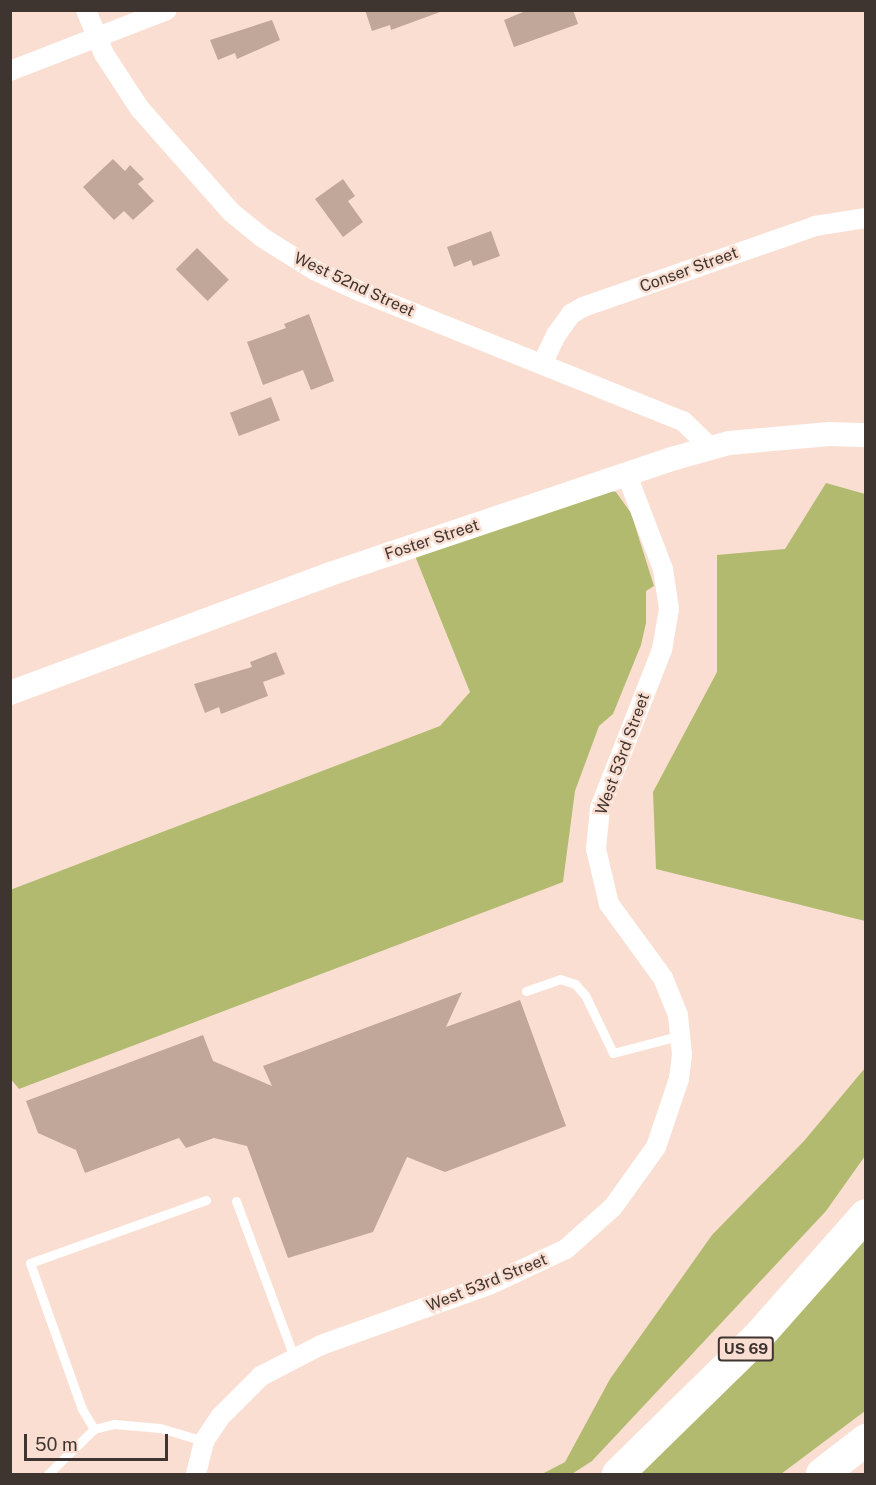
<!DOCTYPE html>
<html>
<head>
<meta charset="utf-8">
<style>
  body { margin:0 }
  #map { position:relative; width:876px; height:1485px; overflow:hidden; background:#faded1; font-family:"Public Sans",sans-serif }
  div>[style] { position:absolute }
  .green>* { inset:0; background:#b2ba70 }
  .building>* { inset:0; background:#c1a79a; transform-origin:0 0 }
  .service>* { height:9px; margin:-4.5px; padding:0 4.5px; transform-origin:4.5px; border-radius:4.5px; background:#fff }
  .minor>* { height:20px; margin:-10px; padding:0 10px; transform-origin:10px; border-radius:10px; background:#fff }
  .tertiary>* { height:24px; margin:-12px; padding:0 12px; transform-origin:12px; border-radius:12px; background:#fff }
  .trunk>* { height:32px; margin:-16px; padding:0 16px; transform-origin:16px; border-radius:16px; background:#fff }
  span { translate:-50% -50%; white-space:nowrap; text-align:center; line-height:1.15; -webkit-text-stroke:5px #faded1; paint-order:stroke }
  .shield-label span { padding:2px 4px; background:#faded1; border:2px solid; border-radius:4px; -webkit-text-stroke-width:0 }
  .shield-label { font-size:15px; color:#3f3530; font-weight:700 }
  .street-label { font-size:16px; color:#3f3530 }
  .frame { position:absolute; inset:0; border:12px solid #3f3530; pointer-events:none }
  .scale { position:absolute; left:24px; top:1434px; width:144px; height:27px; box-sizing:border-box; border:3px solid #3f3530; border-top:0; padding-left:8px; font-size:18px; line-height:21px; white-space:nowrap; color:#3f3530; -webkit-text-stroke:4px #faded1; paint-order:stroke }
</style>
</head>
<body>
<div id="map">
  <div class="green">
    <div style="clip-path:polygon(826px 483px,865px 494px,865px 921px,656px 869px,653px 792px,717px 672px,717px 555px,785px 549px)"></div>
    <div style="clip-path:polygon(602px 489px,616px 492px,631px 513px,654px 586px,646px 591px,646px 623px,641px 645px,613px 714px,599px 726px,575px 791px,563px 882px,19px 1089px,10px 1078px,10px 890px,440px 726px,470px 692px,415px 556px)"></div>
    <div style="clip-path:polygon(865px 1068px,865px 1156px,826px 1211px,592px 1461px,572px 1474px,542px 1474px,565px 1462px,610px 1379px,712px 1235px,804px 1141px)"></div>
    <div style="clip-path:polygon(865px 1237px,865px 1411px,781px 1474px,639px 1474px,759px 1358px)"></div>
  </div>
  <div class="building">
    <div style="clip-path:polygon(365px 10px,440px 10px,440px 12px,391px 30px,390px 25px,372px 31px)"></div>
    <div style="clip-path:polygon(528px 10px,573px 10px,578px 24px,514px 47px,504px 20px)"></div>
    <div style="clip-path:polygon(272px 20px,280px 40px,237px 59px,235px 53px,218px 60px,210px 40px)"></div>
    <div style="clip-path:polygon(113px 159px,125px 171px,130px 165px,144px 179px,138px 184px,154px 201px,133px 220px,124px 211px,114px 220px,83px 187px)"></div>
    <div style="clip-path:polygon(343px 179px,355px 196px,348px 201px,363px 222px,343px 237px,315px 199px)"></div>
    <div style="clip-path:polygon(491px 231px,500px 256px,473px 266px,471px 260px,454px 267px,447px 247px)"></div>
    <div style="left:197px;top:248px;width:45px;height:30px;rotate:45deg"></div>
    <div style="clip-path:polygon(309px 314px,334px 381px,311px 390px,303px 370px,263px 385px,247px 342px,286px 328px,284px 324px)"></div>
    <div style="left:271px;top:397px;width:25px;height:44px;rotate:69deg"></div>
    <div style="clip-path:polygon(276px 652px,285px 674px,263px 682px,268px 696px,221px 714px,219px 707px,205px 713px,194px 684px,252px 667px,250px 662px)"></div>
    <div style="clip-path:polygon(462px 992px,446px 1027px,520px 1000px,566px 1126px,445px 1172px,407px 1157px,373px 1232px,288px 1258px,247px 1146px,214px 1138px,186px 1148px,179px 1138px,85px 1173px,76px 1150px,38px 1133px,26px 1101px,203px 1035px,213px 1061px,272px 1086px,263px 1066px)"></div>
  </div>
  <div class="service">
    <div style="left:526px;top:991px;width:36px;rotate:-19deg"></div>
    <div style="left:560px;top:979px;width:16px;rotate:18deg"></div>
    <div style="left:575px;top:984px;width:15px;rotate:48deg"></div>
    <div style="left:585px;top:995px;width:64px;rotate:64.2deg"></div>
    <div style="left:613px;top:1053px;width:71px;rotate:-14.6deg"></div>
    <div style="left:236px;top:1201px;width:166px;rotate:69.6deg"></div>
    <div style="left:94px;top:1429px;width:23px;rotate:-121deg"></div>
    <div style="left:82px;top:1409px;width:155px;rotate:-109.6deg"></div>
    <div style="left:30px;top:1263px;width:187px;rotate:-19.7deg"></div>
    <div style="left:48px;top:1474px;width:64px;rotate:-44.4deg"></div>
    <div style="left:94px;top:1429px;width:21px;rotate:-14deg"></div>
    <div style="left:114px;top:1424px;width:46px;rotate:5deg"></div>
    <div style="left:160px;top:1428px;width:46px;rotate:16.5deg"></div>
  </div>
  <div class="minor">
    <div style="left:86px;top:10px;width:48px;rotate:67.8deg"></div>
    <div style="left:104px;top:54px;width:66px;rotate:56.8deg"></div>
    <div style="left:140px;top:109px;width:137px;rotate:48.5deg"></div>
    <div style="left:231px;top:212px;width:41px;rotate:39.1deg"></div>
    <div style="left:263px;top:238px;width:60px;rotate:32.1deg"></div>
    <div style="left:314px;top:270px;width:50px;rotate:25deg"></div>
    <div style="left:359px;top:291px;width:349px;rotate:21.9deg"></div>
    <div style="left:683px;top:421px;width:37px;rotate:44deg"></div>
    <div style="left:10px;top:71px;width:168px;rotate:-21.2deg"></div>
    <div style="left:542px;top:364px;width:32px;rotate:-64deg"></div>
    <div style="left:556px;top:335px;width:26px;rotate:-54deg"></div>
    <div style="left:571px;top:314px;width:14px;rotate:-30deg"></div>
    <div style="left:583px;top:307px;width:246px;rotate:-19.2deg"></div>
    <div style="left:815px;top:226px;width:52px;rotate:-8.9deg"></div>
    <div style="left:196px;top:1474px;width:34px;rotate:-76deg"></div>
    <div style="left:204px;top:1441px;width:29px;rotate:-56deg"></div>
    <div style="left:220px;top:1417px;width:58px;rotate:-45deg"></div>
    <div style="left:261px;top:1376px;width:68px;rotate:-27.3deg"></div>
    <div style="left:321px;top:1345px;width:178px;rotate:-19.7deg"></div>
    <div style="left:489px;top:1285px;width:85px;rotate:-25.1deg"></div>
    <div style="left:566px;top:1249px;width:63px;rotate:-41.8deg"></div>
    <div style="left:613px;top:1207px;width:74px;rotate:-54.4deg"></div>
    <div style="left:656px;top:1147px;width:72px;rotate:-71.3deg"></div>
    <div style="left:679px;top:1079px;width:25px;rotate:-83deg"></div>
    <div style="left:682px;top:1054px;width:39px;rotate:-96deg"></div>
    <div style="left:678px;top:1015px;width:40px;rotate:-112deg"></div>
    <div style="left:663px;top:978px;width:92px;rotate:-126.1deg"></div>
    <div style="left:609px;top:904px;width:57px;rotate:-103.3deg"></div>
    <div style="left:596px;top:849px;width:41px;rotate:-84.4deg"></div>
    <div style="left:600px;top:808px;width:170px;rotate:-68.6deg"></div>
    <div style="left:662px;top:650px;width:42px;rotate:-80.3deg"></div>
    <div style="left:669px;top:609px;width:40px;rotate:-98.5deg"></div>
    <div style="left:663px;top:569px;width:101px;rotate:-111deg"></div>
  </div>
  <div class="tertiary">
    <div style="left:10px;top:693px;width:341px;rotate:-20.4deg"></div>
    <div style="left:330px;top:574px;width:364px;rotate:-18.6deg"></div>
    <div style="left:675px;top:458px;width:56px;rotate:-15.5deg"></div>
    <div style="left:729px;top:443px;width:101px;rotate:-5.1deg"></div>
    <div style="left:830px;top:434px;width:36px;rotate:2deg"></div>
  </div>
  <div class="trunk">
    <div style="left:618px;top:1474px;width:194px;rotate:-44.4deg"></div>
    <div style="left:757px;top:1338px;width:164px;rotate:-48.5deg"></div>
    <div style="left:822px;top:1474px;width:56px;rotate:-37.7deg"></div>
  </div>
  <div class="shield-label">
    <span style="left:746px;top:1349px">US 69</span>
  </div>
  <div class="street-label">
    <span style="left:689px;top:270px;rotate:-20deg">Conser Street</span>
    <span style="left:354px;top:285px;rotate:25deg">West 52nd Street</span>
    <span style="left:432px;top:540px;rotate:-18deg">Foster Street</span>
    <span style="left:623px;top:754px;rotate:-70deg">West 53rd Street</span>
    <span style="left:487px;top:1283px;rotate:-22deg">West 53rd Street</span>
  </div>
  <div class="frame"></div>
  <div class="scale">50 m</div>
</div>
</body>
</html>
